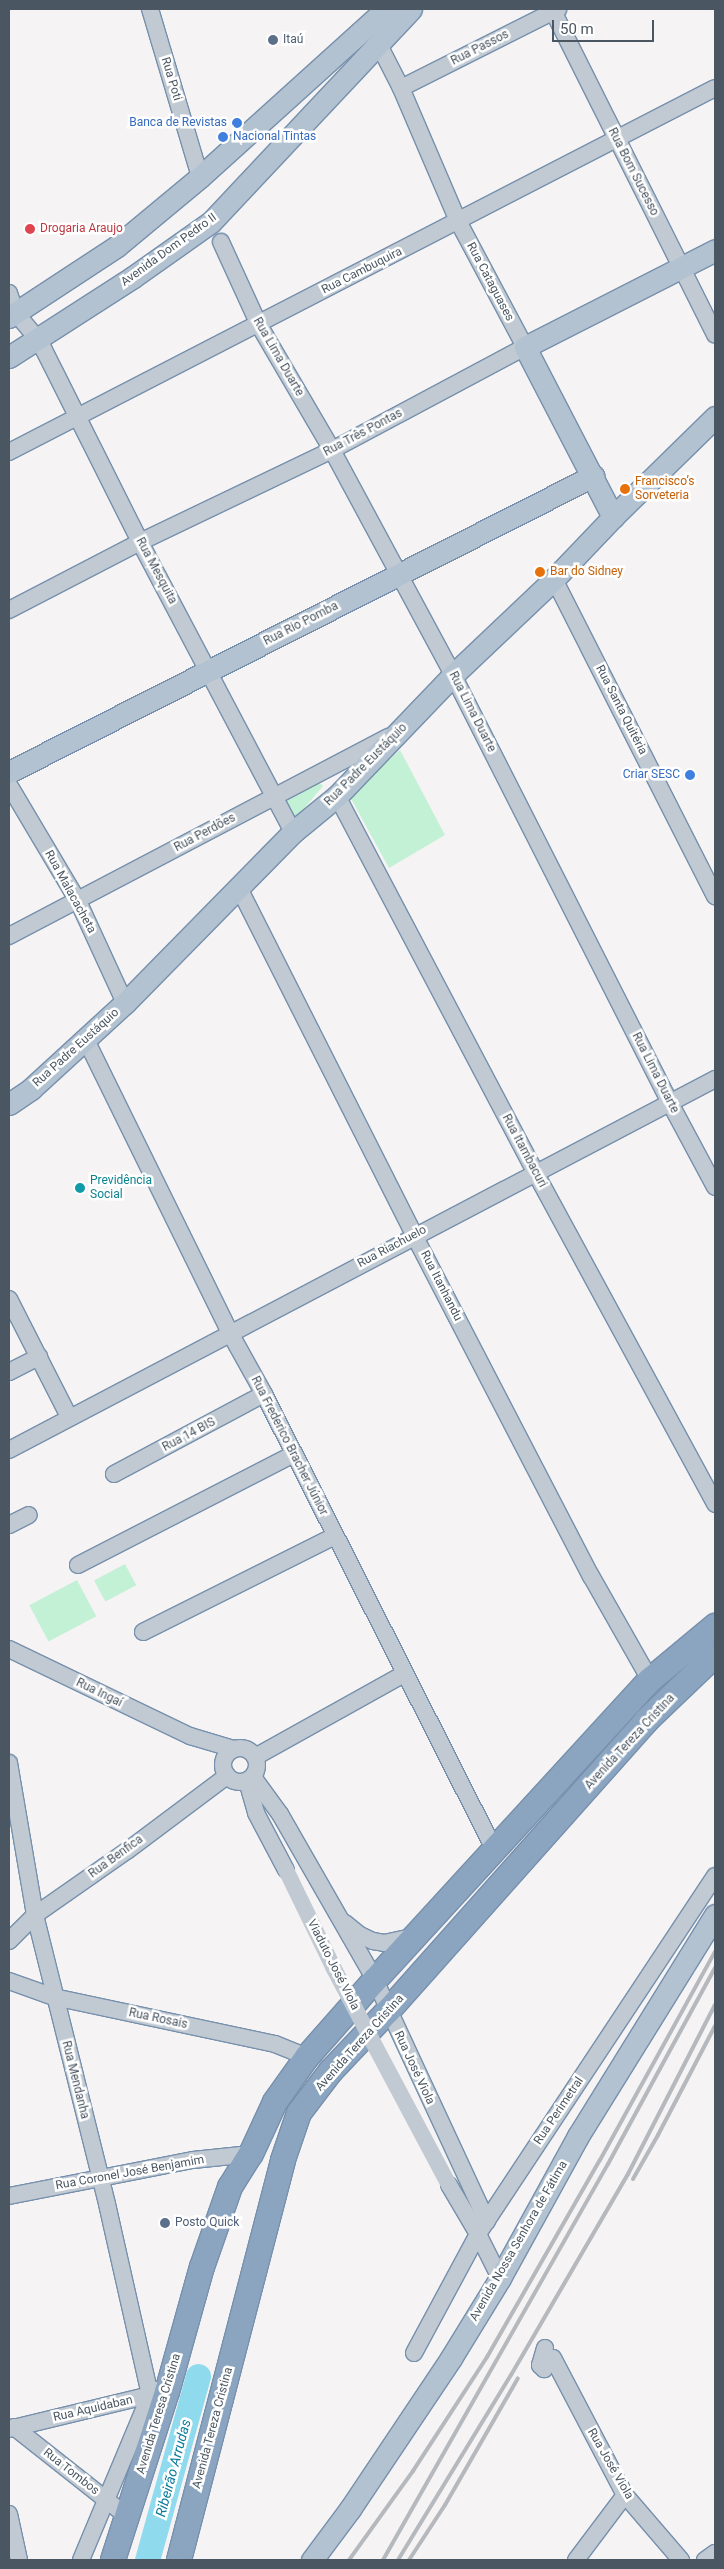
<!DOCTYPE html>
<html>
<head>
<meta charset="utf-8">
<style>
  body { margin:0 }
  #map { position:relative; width:724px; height:2569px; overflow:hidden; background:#f5f3f3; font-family:Roboto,sans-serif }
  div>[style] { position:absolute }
  .green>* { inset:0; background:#c3f1d5; transform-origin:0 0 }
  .river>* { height:25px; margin:-12.5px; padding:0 12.5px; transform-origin:12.5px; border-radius:12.5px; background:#90daee }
  .roads { filter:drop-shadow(1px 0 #7690ad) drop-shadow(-1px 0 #7690ad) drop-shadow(0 1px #7690ad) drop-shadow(0 -1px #7690ad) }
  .minor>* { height:16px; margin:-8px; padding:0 8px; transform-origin:8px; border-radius:8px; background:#c1cad2 }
  .minor>.ring { margin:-8px; padding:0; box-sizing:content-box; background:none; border:16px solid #c1cad2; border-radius:50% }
  .major>* { height:21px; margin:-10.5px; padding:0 10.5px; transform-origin:10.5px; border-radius:10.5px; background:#b3c2d1 }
  .highway>* { height:24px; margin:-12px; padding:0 12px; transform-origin:12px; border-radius:12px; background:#8ba5c1 }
  .rail>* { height:4px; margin:-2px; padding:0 2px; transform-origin:2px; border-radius:2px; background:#b5b8bd }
  .minor-bridge>* { height:16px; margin:-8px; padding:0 8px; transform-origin:8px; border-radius:8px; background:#c1cad2 }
  .dots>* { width:14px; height:14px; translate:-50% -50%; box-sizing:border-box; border:2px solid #fff; border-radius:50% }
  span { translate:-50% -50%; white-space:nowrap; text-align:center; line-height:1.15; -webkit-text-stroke:5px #fff; paint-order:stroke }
  .service-label { font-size:12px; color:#4e5e75 }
  .left { translate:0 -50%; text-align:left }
  .street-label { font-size:12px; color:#4a5661 }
  .shop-label { font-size:12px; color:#366cbe }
  .right { translate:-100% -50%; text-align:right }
  .health-label { font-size:12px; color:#be3a42 }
  .food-label { font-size:12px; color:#c56008 }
  .culture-label { font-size:12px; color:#0d838f }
  .water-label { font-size:14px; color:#0c7c9b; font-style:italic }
  .frame { position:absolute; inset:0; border:10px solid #4a5661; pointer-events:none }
  .scale { position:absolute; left:552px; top:20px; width:102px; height:22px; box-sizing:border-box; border:2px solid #4a5661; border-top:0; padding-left:6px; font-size:15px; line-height:18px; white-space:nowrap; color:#4a5661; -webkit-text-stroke:4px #fff; paint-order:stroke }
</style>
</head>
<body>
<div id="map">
  <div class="green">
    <div style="clip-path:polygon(400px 750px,445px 835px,389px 868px,349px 795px)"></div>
    <div style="clip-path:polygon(319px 782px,323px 786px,296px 818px,282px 796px)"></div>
    <div style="left:125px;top:1564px;width:24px;height:35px;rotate:62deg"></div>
    <div style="left:77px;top:1580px;width:41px;height:54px;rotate:62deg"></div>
  </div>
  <div class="river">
    <div style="left:147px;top:2560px;width:191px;rotate:-74.5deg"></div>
  </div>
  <div class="roads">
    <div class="minor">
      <div style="left:150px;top:9px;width:175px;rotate:73.4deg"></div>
      <div style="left:552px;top:9px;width:364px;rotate:63.4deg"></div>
      <div style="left:401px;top:88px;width:176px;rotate:-26.7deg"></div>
      <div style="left:221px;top:242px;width:91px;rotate:65.4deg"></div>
      <div style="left:259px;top:325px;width:145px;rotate:59.7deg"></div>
      <div style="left:332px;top:450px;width:255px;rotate:61.7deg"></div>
      <div style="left:453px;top:675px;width:480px;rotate:63.1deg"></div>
      <div style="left:670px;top:1103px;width:95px;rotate:61.8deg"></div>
      <div style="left:9px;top:293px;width:20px;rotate:72deg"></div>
      <div style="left:15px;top:312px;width:34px;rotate:50deg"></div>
      <div style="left:37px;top:338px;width:14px;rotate:60deg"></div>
      <div style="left:44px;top:350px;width:215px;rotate:63.4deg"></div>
      <div style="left:140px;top:542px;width:328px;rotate:62.2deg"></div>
      <div style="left:9px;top:452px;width:794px;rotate:-27.27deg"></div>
      <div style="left:554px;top:579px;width:356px;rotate:63.1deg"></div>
      <div style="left:9px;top:610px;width:148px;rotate:-27.4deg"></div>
      <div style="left:140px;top:542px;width:213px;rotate:-25.6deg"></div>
      <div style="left:332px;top:450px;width:219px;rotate:-28.1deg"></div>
      <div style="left:525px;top:347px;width:143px;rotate:-118deg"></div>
      <div style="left:458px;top:221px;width:145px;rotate:-113.2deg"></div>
      <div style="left:401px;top:88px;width:51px;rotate:-117.1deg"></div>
      <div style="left:9px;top:785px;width:135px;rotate:59.3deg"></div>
      <div style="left:78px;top:901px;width:112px;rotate:65.3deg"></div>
      <div style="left:337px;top:796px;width:425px;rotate:62.2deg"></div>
      <div style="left:535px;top:1172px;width:378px;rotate:61.5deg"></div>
      <div style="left:239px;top:888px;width:389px;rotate:63.2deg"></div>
      <div style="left:414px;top:1235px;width:384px;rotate:62.6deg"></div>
      <div style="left:591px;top:1576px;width:120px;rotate:60.4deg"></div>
      <div style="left:9px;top:936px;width:428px;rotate:-27.7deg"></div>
      <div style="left:86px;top:1040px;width:326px;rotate:63.8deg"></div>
      <div style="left:230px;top:1333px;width:70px;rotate:60.9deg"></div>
      <div style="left:264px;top:1394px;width:512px;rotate:63.18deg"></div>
      <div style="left:9px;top:1299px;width:132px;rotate:63deg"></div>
      <div style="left:9px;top:1372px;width:34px;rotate:-27deg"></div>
      <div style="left:9px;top:1450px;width:798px;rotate:-27.72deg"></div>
      <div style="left:114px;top:1474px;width:170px;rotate:-28.1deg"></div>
      <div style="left:9px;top:1525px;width:22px;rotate:-27deg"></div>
      <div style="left:78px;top:1565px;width:243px;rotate:-27.2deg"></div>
      <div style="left:143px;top:1632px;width:215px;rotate:-26.6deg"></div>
      <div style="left:9px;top:1649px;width:201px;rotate:25.7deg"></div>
      <div style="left:190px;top:1736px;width:46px;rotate:16.5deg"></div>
      <div class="ring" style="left:223px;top:1748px;width:18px;height:18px"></div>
      <div style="left:255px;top:1757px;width:171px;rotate:-29.1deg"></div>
      <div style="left:9px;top:1763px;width:154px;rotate:80.3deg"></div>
      <div style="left:35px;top:1915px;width:298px;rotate:76deg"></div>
      <div style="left:107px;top:2204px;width:196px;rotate:77.3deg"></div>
      <div style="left:150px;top:2395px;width:179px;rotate:112.7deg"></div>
      <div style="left:253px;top:1777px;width:46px;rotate:53.9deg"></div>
      <div style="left:280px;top:1814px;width:191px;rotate:60.2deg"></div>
      <div style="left:375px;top:1980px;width:266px;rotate:65.1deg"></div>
      <div style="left:247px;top:1781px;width:33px;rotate:74deg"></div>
      <div style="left:256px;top:1813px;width:64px;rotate:62.2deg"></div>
      <div style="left:345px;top:1923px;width:19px;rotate:39deg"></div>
      <div style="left:360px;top:1935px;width:14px;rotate:25deg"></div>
      <div style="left:373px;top:1941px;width:11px;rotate:10deg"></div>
      <div style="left:384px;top:1943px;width:33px;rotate:-12deg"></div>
      <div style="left:9px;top:1941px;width:37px;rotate:-45deg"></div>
      <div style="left:35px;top:1915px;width:113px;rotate:-35deg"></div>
      <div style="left:128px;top:1850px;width:124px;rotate:-36.8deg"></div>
      <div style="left:9px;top:1981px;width:48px;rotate:19.6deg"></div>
      <div style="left:54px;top:1997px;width:226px;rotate:12deg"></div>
      <div style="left:275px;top:2044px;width:35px;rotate:22deg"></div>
      <div style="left:449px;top:2185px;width:57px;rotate:59.4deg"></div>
      <div style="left:478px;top:2234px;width:49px;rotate:63.4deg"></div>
      <div style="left:9px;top:2196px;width:187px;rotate:-11.1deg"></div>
      <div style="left:193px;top:2160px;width:58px;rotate:-5.9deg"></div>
      <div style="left:545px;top:2348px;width:18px;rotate:106deg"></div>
      <div style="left:540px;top:2365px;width:6px;rotate:45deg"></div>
      <div style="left:544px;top:2369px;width:14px;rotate:-51deg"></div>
      <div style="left:553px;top:2358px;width:155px;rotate:62.3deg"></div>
      <div style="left:625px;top:2495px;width:86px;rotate:49.3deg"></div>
      <div style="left:414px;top:2353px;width:135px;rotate:-61.7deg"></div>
      <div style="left:478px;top:2234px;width:429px;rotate:-56.5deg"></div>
      <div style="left:14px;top:2427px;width:145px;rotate:38.3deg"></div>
      <div style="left:9px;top:2429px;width:145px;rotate:-13.6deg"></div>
      <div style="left:150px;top:2395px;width:8px;rotate:-40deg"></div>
      <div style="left:9px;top:2514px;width:47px;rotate:77.7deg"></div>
      <div style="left:576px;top:2560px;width:81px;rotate:-53deg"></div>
      <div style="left:705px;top:2560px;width:12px;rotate:-35deg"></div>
    </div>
    <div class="major">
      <div style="left:9px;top:317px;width:129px;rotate:-33.3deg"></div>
      <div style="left:117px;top:246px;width:108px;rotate:-39.7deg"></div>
      <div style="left:200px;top:177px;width:251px;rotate:-42.1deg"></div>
      <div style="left:9px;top:357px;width:148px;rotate:-32.8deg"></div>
      <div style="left:133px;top:277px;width:95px;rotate:-35.2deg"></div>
      <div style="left:211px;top:222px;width:292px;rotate:-46.8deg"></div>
      <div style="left:613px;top:517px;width:191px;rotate:-117.4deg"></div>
      <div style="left:525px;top:347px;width:213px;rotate:-27deg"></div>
      <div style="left:9px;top:772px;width:655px;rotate:-26.88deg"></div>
      <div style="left:9px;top:1104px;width:27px;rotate:-34deg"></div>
      <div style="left:31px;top:1089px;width:127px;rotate:-42.5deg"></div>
      <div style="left:125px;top:1003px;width:240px;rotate:-45.5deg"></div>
      <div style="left:293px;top:832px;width:57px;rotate:-39.3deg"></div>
      <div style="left:337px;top:796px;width:168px;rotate:-46.2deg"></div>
      <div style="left:453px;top:675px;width:139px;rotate:-43.5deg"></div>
      <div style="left:554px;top:579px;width:86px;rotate:-46.4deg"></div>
      <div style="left:613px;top:517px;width:143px;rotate:-44.4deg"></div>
      <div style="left:312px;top:2560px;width:64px;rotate:-53.3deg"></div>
      <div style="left:350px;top:2509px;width:182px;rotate:-56.2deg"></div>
      <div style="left:451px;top:2358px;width:94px;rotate:-58.5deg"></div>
      <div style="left:500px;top:2278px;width:162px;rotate:-61.2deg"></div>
      <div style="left:578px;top:2136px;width:260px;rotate:-58.2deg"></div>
    </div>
    <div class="highway">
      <div style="left:113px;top:2560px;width:176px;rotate:-72.2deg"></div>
      <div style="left:167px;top:2392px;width:130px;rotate:-74.4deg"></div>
      <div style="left:202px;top:2267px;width:85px;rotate:-70.7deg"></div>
      <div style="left:230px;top:2187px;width:39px;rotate:-58deg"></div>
      <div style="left:251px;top:2154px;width:57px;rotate:-65.2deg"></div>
      <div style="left:275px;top:2102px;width:55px;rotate:-54.6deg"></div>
      <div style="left:307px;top:2057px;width:103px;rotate:-48.6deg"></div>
      <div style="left:375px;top:1980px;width:407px;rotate:-47.5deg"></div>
      <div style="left:650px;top:1680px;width:85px;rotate:-39.7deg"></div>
      <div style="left:179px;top:2560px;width:413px;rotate:-75.4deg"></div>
      <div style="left:283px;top:2160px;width:50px;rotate:-71.2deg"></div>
      <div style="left:299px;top:2113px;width:53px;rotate:-52.7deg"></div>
      <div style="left:331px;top:2071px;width:83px;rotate:-46.5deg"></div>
      <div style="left:388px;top:2011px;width:390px;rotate:-48.3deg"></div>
      <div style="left:647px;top:1720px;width:94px;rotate:-43.7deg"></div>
    </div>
  </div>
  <div class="rail">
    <div style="left:633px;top:2179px;width:51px;rotate:-60.4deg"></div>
    <div style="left:658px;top:2135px;width:123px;rotate:-62.4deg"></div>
    <div style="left:349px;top:2560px;width:110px;rotate:-54.3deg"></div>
    <div style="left:413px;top:2471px;width:136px;rotate:-57deg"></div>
    <div style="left:487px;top:2357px;width:227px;rotate:-60.2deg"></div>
    <div style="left:600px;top:2160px;width:238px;rotate:-61.1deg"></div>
    <div style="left:383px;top:2560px;width:455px;rotate:-60.4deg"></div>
    <div style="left:608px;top:2164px;width:223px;rotate:-61.4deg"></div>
    <div style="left:398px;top:2560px;width:217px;rotate:-58.6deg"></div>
    <div style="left:511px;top:2375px;width:233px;rotate:-59.8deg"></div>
    <div style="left:628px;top:2174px;width:190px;rotate:-62.8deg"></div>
    <div style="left:409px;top:2560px;width:66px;rotate:-56.8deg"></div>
    <div style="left:445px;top:2505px;width:146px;rotate:-60.1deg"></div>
  </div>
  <div class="minor-bridge">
    <div style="left:286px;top:1870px;width:108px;rotate:64.1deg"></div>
    <div style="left:333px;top:1967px;width:247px;rotate:62deg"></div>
  </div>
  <div class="dots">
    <div style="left:273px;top:40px;background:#5c6f8a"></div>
    <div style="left:237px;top:123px;background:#3f7fe0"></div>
    <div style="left:223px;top:137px;background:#3f7fe0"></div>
    <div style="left:30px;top:229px;background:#e0444e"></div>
    <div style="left:625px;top:489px;background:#e8710a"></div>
    <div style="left:540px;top:572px;background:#e8710a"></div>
    <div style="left:690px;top:775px;background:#3f7fe0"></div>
    <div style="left:80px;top:1188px;background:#0f9aa8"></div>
    <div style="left:165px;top:2223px;background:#5c6f8a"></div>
  </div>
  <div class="service-label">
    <span class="left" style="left:283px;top:40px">Itaú</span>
    <span class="left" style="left:175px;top:2223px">Posto Quick</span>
  </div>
  <div class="street-label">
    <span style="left:480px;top:48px;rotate:-27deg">Rua Passos</span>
    <span style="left:171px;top:79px;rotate:73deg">Rua Poti</span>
    <span style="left:633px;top:172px;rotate:63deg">Rua Bom Sucesso</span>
    <span style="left:169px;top:250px;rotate:-36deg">Avenida Dom Pedro II</span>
    <span style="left:362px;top:271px;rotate:-27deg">Rua Cambuquira</span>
    <span style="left:490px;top:282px;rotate:62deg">Rua Cataguases</span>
    <span style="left:278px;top:357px;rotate:60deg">Rua Lima Duarte</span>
    <span style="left:363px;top:433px;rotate:-28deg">Rua Três Pontas</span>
    <span style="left:156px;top:571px;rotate:62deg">Rua Mesquita</span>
    <span style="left:301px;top:624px;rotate:-27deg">Rua Rio Pomba</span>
    <span style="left:621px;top:710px;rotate:63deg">Rua Santa Quitéria</span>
    <span style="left:472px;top:712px;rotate:63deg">Rua Lima Duarte</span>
    <span style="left:366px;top:765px;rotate:-45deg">Rua Padre Eustáquio</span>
    <span style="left:205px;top:833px;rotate:-28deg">Rua Perdões</span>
    <span style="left:70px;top:892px;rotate:61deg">Rua Malacacheta</span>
    <span style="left:76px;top:1048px;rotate:-42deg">Rua Padre Eustáquio</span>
    <span style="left:655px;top:1073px;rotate:63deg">Rua Lima Duarte</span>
    <span style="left:524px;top:1151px;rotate:62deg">Rua Itambacuri</span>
    <span style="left:392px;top:1247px;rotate:-28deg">Rua Riachuelo</span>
    <span style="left:441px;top:1286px;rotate:63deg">Rua Itanhandu</span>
    <span style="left:189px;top:1435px;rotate:-28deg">Rua 14 BIS</span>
    <span style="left:289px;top:1446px;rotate:63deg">Rua Frederico Bracher Júnior</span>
    <span style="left:99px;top:1693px;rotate:26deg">Rua Ingaí</span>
    <span style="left:630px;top:1742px;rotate:-47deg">Avenida Tereza Cristina</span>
    <span style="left:116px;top:1857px;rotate:-36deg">Rua Benfica</span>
    <span style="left:333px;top:1965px;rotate:63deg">Viaduto José Viola</span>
    <span style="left:158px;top:2019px;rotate:12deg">Rua Rosais</span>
    <span style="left:360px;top:2043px;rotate:-48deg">Avenida Tereza Cristina</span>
    <span style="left:414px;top:2068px;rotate:65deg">Rua José Viola</span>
    <span style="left:75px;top:2080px;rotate:76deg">Rua Mendanha</span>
    <span style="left:559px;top:2111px;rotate:-56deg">Rua Perimetral</span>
    <span style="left:130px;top:2173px;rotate:-10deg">Rua Coronel José Benjamim</span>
    <span style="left:519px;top:2241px;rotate:-60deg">Avenida Nossa Senhora de Fátima</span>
    <span style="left:93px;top:2409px;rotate:-13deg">Rua Aquidaban</span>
    <span style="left:159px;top:2414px;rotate:-73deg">Avenida Teresa Cristina</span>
    <span style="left:213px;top:2428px;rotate:-75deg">Avenida Tereza Cristina</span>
    <span style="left:610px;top:2464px;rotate:60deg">Rua José Viola</span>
    <span style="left:71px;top:2472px;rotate:38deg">Rua Tombos</span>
  </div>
  <div class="shop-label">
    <span class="right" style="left:227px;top:123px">Banca de Revistas</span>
    <span class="left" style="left:233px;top:137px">Nacional Tintas</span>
    <span class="right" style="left:680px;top:775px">Criar SESC</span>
  </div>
  <div class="health-label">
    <span class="left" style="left:40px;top:229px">Drogaria Araujo</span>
  </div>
  <div class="food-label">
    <span class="left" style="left:635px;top:489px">Francisco’s<br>Sorveteria</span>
    <span class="left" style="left:550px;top:572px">Bar do Sidney</span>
  </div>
  <div class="culture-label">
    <span class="left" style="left:90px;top:1188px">Previdência<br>Social</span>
  </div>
  <div class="water-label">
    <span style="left:173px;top:2468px;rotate:-75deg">Ribeirão Arrudas</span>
  </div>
  <div class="frame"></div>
  <div class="scale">50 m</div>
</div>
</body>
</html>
